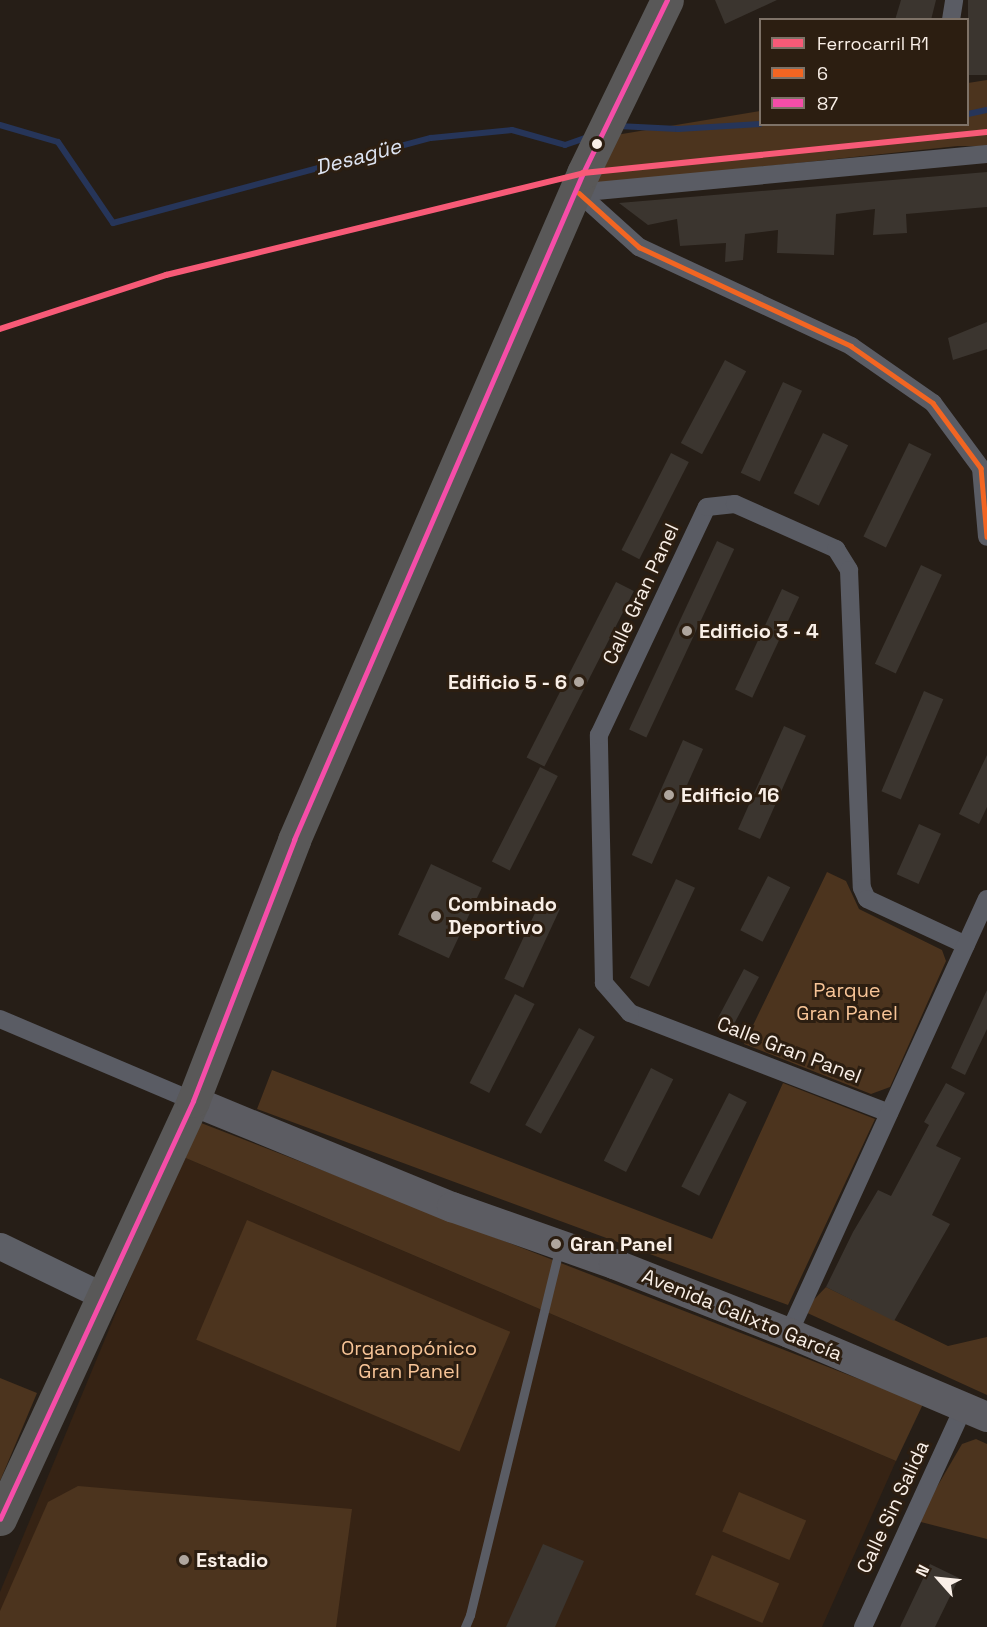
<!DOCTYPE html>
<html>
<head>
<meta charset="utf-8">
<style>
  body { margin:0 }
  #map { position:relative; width:987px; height:1627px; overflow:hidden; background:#261e17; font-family:"Space Grotesk",sans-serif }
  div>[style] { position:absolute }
  .built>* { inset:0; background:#362314 }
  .green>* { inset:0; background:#4c341e; transform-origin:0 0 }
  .stream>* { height:6px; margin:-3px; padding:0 3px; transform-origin:3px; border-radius:3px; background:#263559 }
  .building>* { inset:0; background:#3b352f; transform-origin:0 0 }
  .lane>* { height:9px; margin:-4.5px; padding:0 4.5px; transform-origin:4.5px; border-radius:4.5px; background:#5a5c64 }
  .street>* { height:18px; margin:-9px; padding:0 9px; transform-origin:9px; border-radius:9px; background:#5a5c64 }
  .secondary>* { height:27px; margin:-13.5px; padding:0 13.5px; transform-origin:13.5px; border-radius:13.5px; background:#5d5f66 }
  .primary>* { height:30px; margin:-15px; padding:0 15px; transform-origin:15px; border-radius:15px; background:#5c5c62 }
  .highway>* { height:33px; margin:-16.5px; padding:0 16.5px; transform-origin:16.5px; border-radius:16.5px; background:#595858 }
  .bus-1>* { height:4.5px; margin:-2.25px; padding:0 2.25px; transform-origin:2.25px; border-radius:2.25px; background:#f26522 }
  .bus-2>* { height:4.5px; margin:-2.25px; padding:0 2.25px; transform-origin:2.25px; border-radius:2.25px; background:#f54da8 }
  .rail-1>* { height:6px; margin:-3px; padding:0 3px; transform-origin:3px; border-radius:3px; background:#f75a77 }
  .dots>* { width:16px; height:16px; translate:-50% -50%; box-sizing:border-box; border:3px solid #2c1e11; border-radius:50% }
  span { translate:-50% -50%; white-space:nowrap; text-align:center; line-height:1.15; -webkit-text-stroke:6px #2c1e11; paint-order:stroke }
  .street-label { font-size:20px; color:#f9efe7 }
  .poi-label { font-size:20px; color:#f9efe7; font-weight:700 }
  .left { translate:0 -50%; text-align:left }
  .right { translate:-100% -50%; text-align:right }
  .park-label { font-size:20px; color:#f7c497 }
  .water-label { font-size:21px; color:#dde4f2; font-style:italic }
  .legend { position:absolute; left:759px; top:18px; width:210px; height:108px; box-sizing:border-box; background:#2c1e11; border:2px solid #7e7267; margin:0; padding:8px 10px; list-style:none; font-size:18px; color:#f9efe7 }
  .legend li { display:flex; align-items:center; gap:12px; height:30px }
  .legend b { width:30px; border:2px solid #7e7267 }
  .north { position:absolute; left:909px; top:1549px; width:60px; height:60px; -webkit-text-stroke:4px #2c1e11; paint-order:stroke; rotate:297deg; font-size:16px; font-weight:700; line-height:24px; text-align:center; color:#f9efe7 }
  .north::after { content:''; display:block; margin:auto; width:21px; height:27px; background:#f9efe7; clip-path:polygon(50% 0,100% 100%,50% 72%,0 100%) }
</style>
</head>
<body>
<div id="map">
  <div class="built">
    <div style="clip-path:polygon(181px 1156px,896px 1461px,822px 1627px,0 1627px,0 1592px)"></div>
  </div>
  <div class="green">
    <div style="clip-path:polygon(987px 80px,987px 146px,958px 146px,589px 185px,616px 135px,760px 111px,760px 124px,968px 124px,968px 83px)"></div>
    <div style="clip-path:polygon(827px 872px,846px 881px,859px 909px,942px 950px,946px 961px,890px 1087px,871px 1094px,744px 1044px)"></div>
    <div style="clip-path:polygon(272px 1070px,712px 1239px,783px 1083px,875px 1119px,788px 1305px,257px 1109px)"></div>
    <div style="clip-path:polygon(196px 1121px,923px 1404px,896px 1461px,181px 1156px)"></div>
    <div style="left:247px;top:1220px;width:286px;height:130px;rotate:23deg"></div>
    <div style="clip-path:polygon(826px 1287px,948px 1346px,987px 1337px,987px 1395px,803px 1311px)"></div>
    <div style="clip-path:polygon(0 1378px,37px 1393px,0 1481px)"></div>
    <div style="clip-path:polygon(976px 1439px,987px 1444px,987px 1539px,917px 1521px,962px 1444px)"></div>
    <div style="clip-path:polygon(78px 1486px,352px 1509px,336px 1627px,0 1627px,0 1611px,48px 1502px)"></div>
    <div style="left:739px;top:1492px;width:73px;height:43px;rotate:23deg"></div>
    <div style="left:712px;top:1555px;width:73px;height:43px;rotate:23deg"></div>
  </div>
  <div class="stream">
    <div style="left:968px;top:114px;width:19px;rotate:-12deg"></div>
    <div style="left:0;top:125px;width:60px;rotate:16.3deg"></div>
    <div style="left:58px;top:142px;width:98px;rotate:55.8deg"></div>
    <div style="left:113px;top:223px;width:329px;rotate:-15deg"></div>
    <div style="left:431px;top:138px;width:81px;rotate:-5.6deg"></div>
    <div style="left:512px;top:130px;width:55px;rotate:15.8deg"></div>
    <div style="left:565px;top:145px;width:24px;rotate:-19deg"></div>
    <div style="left:618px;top:126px;width:60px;rotate:2.9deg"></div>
    <div style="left:678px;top:129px;width:82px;rotate:-3.5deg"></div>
  </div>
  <div class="building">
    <div style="clip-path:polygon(715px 0,777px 0,725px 24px)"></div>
    <div style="clip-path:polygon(901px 0,936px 0,931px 20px,895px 20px)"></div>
    <div style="left:968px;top:0;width:19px;height:75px"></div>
    <div style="clip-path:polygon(987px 172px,987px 207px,906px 214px,907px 233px,873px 235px,875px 209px,836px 214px,834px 255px,777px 253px,778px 230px,745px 234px,743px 260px,725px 262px,726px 243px,680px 246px,677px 219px,648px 225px,619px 203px)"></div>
    <div style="clip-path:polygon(987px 322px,987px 349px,953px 360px,948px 338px)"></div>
    <div style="left:725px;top:360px;width:24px;height:94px;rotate:28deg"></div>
    <div style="left:783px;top:382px;width:21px;height:100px;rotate:25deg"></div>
    <div style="left:823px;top:433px;width:28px;height:67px;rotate:26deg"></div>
    <div style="left:909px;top:443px;width:25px;height:104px;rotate:26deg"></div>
    <div style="left:671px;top:453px;width:20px;height:109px;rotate:27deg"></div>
    <div style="left:717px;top:541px;width:19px;height:208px;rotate:25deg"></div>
    <div style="left:921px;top:565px;width:23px;height:109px;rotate:25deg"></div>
    <div style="left:616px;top:582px;width:20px;height:197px;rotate:27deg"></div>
    <div style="left:782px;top:589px;width:19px;height:111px;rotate:25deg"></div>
    <div style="left:924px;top:691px;width:21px;height:109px;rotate:23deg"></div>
    <div style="left:784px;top:726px;width:24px;height:113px;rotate:24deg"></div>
    <div style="left:683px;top:740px;width:22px;height:126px;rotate:24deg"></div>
    <div style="clip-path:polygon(987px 755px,987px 807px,979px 824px,959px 814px)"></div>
    <div style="left:540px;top:767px;width:20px;height:106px;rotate:27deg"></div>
    <div style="left:919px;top:824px;width:24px;height:55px;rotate:24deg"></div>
    <div style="left:431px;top:864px;width:56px;height:78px;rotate:25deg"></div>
    <div style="left:768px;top:876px;width:25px;height:61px;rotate:27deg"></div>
    <div style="left:676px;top:879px;width:21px;height:109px;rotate:25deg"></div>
    <div style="left:541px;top:900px;width:21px;height:87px;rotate:25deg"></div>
    <div style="left:744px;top:969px;width:17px;height:56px;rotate:28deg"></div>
    <div style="clip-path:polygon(987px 990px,987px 1029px,965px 1075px,951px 1068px)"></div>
    <div style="left:515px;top:994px;width:22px;height:100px;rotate:27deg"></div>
    <div style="left:579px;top:1028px;width:18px;height:111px;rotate:29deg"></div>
    <div style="left:651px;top:1068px;width:25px;height:104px;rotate:27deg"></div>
    <div style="clip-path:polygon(946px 1083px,965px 1093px,936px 1146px,961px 1158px,932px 1215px,950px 1224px,894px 1321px,826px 1287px,853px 1232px,878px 1190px,891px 1196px,929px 1125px,924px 1122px)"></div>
    <div style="left:729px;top:1093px;width:20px;height:105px;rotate:27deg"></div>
    <div style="clip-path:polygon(543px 1544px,584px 1561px,555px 1627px,506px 1627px)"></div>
    <div style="clip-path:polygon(930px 1564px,959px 1578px,935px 1627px,900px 1627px)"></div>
  </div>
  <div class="lane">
    <div style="left:465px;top:1627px;width:13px;rotate:-67deg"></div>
    <div style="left:470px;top:1615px;width:376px;rotate:-76.3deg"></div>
  </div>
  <div class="street">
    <div style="left:951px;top:20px;width:20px;rotate:-81deg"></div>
    <div style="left:575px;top:193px;width:414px;rotate:-5.4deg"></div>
    <div style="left:579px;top:193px;width:81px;rotate:42deg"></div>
    <div style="left:639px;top:247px;width:234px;rotate:25deg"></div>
    <div style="left:851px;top:346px;width:100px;rotate:34.8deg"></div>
    <div style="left:933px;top:403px;width:81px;rotate:53.6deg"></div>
    <div style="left:981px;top:468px;width:69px;rotate:85deg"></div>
    <div style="left:0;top:1019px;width:210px;rotate:23deg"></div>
    <div style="left:889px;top:1113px;width:278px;rotate:-158.9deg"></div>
    <div style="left:630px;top:1013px;width:40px;rotate:-131deg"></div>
    <div style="left:604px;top:983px;width:248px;rotate:-91.2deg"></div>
    <div style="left:599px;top:735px;width:252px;rotate:-64.7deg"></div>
    <div style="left:707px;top:507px;width:28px;rotate:-6deg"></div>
    <div style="left:735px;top:504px;width:111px;rotate:24deg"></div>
    <div style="left:836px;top:549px;width:25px;rotate:58deg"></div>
    <div style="left:849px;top:570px;width:318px;rotate:87.7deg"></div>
    <div style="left:862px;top:888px;width:12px;rotate:66deg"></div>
    <div style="left:867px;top:899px;width:109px;rotate:24.9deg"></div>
    <div style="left:789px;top:1333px;width:477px;rotate:-65.5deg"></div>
    <div style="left:863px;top:1627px;width:243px;rotate:-65.4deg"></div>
  </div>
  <div class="secondary">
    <div style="left:0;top:1246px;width:112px;rotate:25.9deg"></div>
  </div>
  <div class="primary">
    <div style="left:193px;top:1101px;width:280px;rotate:22.3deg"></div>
    <div style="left:452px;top:1207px;width:172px;rotate:19.4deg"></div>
    <div style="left:614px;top:1264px;width:188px;rotate:21.5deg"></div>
    <div style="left:789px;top:1333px;width:215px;rotate:23deg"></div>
  </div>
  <div class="highway">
    <div style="left:0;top:1519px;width:460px;rotate:-65.2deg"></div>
    <div style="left:193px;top:1101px;width:280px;rotate:-68.8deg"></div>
    <div style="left:294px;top:840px;width:727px;rotate:-66.57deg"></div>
    <div style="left:583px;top:173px;width:192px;rotate:-64.1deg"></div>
  </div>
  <div class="bus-1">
    <div style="left:579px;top:193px;width:81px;rotate:42deg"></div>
    <div style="left:639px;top:247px;width:234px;rotate:25deg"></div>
    <div style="left:851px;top:346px;width:100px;rotate:34.8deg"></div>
    <div style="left:933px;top:403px;width:81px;rotate:53.6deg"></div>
    <div style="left:981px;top:468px;width:69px;rotate:85deg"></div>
  </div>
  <div class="bus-2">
    <div style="left:0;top:1519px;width:460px;rotate:-65.2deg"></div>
    <div style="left:193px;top:1101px;width:280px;rotate:-68.8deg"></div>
    <div style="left:294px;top:840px;width:727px;rotate:-66.57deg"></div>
    <div style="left:583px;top:173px;width:192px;rotate:-64.1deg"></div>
  </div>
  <div class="rail-1">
    <div style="left:0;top:329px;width:175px;rotate:-18deg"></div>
    <div style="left:166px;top:275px;width:429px;rotate:-13.7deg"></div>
    <div style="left:583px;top:173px;width:406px;rotate:-5.8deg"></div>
  </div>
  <div class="dots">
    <div style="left:597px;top:144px;background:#f9efe7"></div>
    <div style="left:687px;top:631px;background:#afa69e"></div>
    <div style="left:579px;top:682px;background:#afa69e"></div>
    <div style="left:669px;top:795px;background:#afa69e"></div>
    <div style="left:436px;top:916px;background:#afa69e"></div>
    <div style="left:556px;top:1244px;background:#afa69e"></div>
    <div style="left:184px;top:1560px;background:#afa69e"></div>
  </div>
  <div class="street-label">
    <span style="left:641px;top:594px;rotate:-65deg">Calle Gran Panel</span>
    <span style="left:789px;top:1050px;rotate:21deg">Calle Gran Panel</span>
    <span style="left:742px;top:1315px;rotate:22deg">Avenida Calixto García</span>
    <span style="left:893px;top:1507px;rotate:-65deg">Calle Sin Salida</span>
  </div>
  <div class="poi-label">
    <span class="left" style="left:699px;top:631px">Edificio 3 - 4</span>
    <span class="right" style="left:567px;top:682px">Edificio 5 - 6</span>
    <span class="left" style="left:681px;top:795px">Edificio 16</span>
    <span class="left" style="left:448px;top:916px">Combinado<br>Deportivo</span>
    <span class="left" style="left:570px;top:1244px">Gran Panel</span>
    <span class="left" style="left:196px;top:1560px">Estadio</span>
  </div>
  <div class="park-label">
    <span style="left:847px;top:1002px">Parque<br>Gran Panel</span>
    <span style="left:409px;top:1360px">Organopónico<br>Gran Panel</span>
  </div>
  <div class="water-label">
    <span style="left:358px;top:157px;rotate:-15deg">Desagüe</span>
  </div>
  <ul class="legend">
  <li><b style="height:8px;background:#f75a77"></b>Ferrocarril R1</li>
  <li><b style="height:8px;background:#f26522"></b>6</li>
  <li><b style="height:8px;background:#f54da8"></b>87</li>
  </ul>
  <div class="north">N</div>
</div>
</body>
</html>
